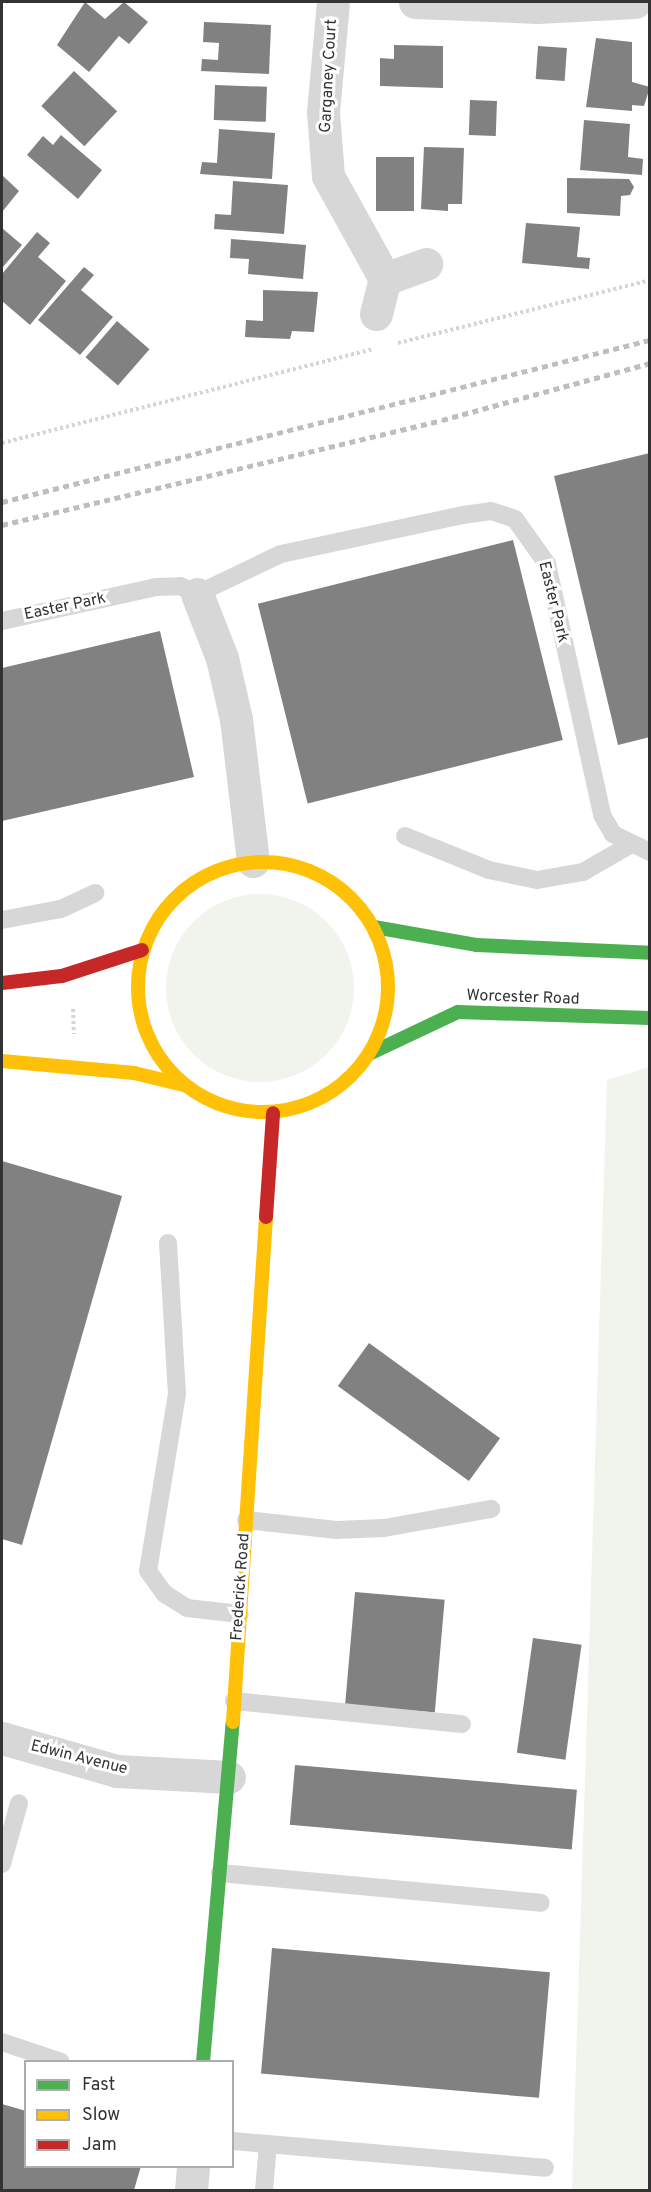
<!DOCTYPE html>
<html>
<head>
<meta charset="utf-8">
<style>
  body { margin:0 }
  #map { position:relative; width:651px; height:2192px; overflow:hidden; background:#fff; font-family:Overpass,sans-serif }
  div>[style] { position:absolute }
  .green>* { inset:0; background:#f1f4ed }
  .round { border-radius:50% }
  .building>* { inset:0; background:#818181; transform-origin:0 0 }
  .path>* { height:4px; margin-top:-2px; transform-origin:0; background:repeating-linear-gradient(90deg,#d5d5d5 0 3px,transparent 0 6px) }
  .lane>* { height:18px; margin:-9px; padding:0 9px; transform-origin:9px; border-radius:9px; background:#d7d7d7 }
  .street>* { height:33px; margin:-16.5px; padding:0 16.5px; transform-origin:16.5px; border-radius:16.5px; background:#d7d7d7 }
  .fast>* { height:14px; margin:-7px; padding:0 7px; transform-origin:7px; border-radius:7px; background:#4caf50 }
  .slow>* { height:14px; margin:-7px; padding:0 7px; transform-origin:7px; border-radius:7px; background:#ffc107 }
  .slow>.ring { margin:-7px; padding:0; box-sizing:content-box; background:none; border:14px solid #ffc107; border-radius:50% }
  .jam>* { height:14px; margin:-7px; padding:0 7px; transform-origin:7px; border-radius:7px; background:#c62828 }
  .rail>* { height:4.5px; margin-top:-2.25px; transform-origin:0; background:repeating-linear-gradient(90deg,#bebebe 0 6px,transparent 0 10.5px) }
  span { translate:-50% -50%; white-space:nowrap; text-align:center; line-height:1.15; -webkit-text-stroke:6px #fff; paint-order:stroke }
  .street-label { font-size:16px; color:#333 }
  .frame { position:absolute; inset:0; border:3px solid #333; pointer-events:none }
  .legend { position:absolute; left:24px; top:2060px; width:210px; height:108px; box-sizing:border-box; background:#fff; border:2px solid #adadad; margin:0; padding:8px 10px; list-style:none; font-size:18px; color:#333 }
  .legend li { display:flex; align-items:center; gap:12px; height:30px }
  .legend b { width:30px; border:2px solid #adadad }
</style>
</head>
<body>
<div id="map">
  <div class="green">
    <div class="round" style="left:166px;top:894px;width:188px;height:188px"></div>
    <div style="clip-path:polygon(649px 1067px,649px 2190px,572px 2190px,607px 1080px)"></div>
  </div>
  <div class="building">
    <div style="clip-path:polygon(85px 2px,105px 19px,124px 2px,148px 22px,129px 44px,119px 36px,89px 72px,57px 45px)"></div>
    <div style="clip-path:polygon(204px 22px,271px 25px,269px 74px,201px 71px,202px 59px,218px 60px,219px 43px,203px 42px)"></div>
    <div style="clip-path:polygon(596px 38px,632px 42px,632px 82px,650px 87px,644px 106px,632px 105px,632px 111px,586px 107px)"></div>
    <div style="clip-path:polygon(394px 45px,443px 46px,443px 88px,380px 86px,380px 58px,394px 59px)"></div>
    <div style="left:538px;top:46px;width:29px;height:33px;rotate:4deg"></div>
    <div style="left:74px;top:71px;width:59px;height:48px;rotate:43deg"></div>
    <div style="left:215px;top:85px;width:52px;height:35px;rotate:2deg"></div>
    <div style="left:470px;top:100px;width:27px;height:35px;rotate:2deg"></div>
    <div style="clip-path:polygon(584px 120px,630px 124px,628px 157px,643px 159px,642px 175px,580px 170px)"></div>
    <div style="clip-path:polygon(219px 129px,275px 133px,272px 179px,200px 174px,202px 162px,217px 163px)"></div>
    <div style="clip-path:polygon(61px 135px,102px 170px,78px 199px,27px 155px,43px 136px,53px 145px)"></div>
    <div style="clip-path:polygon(424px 147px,464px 148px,462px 204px,448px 204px,448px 211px,421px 209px)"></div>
    <div style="left:414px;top:157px;width:54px;height:38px;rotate:90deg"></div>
    <div style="clip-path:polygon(2px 175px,19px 191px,2px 212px)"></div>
    <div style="clip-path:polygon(567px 178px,629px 179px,634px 187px,630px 195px,621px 196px,620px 216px,567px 213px)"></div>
    <div style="clip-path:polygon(233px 181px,288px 185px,284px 234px,214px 229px,215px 214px,231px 215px)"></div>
    <div style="clip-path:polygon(526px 223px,580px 227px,577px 257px,590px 258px,589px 269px,522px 263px)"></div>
    <div style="clip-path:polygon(2px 228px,22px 245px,2px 268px)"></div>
    <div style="clip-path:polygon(37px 232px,50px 243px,38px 257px,66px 281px,30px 325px,2px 301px,2px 274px)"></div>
    <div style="clip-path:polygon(231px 239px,306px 245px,303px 279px,248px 274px,249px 259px,230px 258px)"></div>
    <div style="clip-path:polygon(84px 267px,94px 275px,81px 290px,113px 317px,80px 355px,38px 320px)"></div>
    <div style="clip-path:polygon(263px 290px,318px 292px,314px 332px,292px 331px,290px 339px,245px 337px,246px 320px,263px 321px)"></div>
    <div style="left:117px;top:321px;width:43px;height:48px;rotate:41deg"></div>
    <div style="clip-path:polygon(650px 453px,650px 737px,618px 745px,554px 476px)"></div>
    <div style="left:513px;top:540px;width:206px;height:263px;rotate:76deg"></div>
    <div style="clip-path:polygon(160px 631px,194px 777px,2px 821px,2px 668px)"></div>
    <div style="clip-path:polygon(2px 1161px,122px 1196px,22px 1545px,2px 1539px)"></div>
    <div style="left:369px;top:1343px;width:162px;height:53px;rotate:36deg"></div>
    <div style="left:355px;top:1592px;width:90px;height:113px;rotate:5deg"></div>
    <div style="left:533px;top:1638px;width:49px;height:116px;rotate:8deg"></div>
    <div style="left:295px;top:1765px;width:283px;height:60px;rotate:5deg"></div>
    <div style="left:272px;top:1948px;width:279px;height:126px;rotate:5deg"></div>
    <div style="clip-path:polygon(2px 2104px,26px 2111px,26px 2166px,141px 2166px,134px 2190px,2px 2190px)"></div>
  </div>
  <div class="path">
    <div style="left:398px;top:343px;width:260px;rotate:-14deg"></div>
    <div style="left:2px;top:443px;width:383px;rotate:-14.2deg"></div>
    <div style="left:73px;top:1009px;width:25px;rotate:88deg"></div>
  </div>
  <div class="lane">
    <div style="left:2px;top:621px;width:158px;rotate:-12.4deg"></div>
    <div style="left:156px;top:587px;width:24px;rotate:-2deg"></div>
    <div style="left:180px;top:586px;width:19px;rotate:25deg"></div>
    <div style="left:197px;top:594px;width:93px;rotate:-25.5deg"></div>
    <div style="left:281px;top:554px;width:186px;rotate:-12.1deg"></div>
    <div style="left:463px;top:515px;width:28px;rotate:-8deg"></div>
    <div style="left:491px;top:511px;width:25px;rotate:18deg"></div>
    <div style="left:515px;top:519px;width:55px;rotate:54.6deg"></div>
    <div style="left:547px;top:564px;width:257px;rotate:77.6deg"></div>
    <div style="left:602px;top:815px;width:22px;rotate:60deg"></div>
    <div style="left:613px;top:834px;width:41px;rotate:25.9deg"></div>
    <div style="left:405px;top:836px;width:91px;rotate:22deg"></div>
    <div style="left:489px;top:870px;width:49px;rotate:11.8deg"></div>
    <div style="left:537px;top:880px;width:47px;rotate:-9.9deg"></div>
    <div style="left:583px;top:872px;width:52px;rotate:-30deg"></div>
    <div style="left:2px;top:920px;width:60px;rotate:-10.6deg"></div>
    <div style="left:61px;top:909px;width:38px;rotate:-25deg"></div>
    <div style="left:168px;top:1243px;width:151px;rotate:86.6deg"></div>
    <div style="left:177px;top:1394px;width:179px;rotate:99.3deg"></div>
    <div style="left:148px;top:1571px;width:29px;rotate:54deg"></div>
    <div style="left:165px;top:1594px;width:26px;rotate:32deg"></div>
    <div style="left:187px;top:1608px;width:53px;rotate:6.5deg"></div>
    <div style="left:246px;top:1520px;width:91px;rotate:6.3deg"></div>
    <div style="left:336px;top:1530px;width:48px;rotate:-2.4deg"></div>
    <div style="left:384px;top:1528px;width:109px;rotate:-10.1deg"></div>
    <div style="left:234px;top:1701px;width:229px;rotate:5.8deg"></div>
    <div style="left:2px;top:1864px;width:63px;rotate:-74.4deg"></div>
    <div style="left:220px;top:1873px;width:322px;rotate:5.3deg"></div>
    <div style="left:2px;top:2042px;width:62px;rotate:18.7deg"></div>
    <div style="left:232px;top:2141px;width:314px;rotate:4.9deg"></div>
    <div style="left:264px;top:2190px;width:46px;rotate:-85deg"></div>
  </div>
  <div class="street">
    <div style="left:333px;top:2px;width:110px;rotate:95.2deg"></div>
    <div style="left:323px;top:112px;width:64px;rotate:85.5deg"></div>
    <div style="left:328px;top:176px;width:118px;rotate:61deg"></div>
    <div style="left:415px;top:2px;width:122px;rotate:2.3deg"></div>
    <div style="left:537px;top:7px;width:98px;rotate:-2.9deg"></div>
    <div style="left:376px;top:314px;width:36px;rotate:-76deg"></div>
    <div style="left:385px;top:279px;width:44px;rotate:-20.1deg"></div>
    <div style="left:197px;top:594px;width:69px;rotate:68.7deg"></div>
    <div style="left:222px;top:658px;width:63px;rotate:77.1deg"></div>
    <div style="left:236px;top:719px;width:143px;rotate:83.2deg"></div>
    <div style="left:2px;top:1738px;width:120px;rotate:16deg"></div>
    <div style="left:117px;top:1771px;width:112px;rotate:3.1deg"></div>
    <div style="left:191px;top:2190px;width:24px;rotate:-85deg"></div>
  </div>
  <div class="fast">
    <div style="left:374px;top:927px;width:105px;rotate:9.9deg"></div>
    <div style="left:477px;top:945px;width:173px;rotate:2.6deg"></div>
    <div style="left:369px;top:1054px;width:98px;rotate:-25.3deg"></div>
    <div style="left:458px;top:1012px;width:192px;rotate:1.8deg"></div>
    <div style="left:203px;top:2062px;width:341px;rotate:-85deg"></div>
  </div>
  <div class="slow">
    <div class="ring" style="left:138px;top:862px;width:236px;height:236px"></div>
    <div style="left:2px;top:1061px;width:133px;rotate:5.2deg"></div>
    <div style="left:134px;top:1073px;width:51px;rotate:13.5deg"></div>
    <div style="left:233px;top:1722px;width:506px;rotate:-86.26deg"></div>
  </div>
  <div class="jam">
    <div style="left:2px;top:983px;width:60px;rotate:-6.7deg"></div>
    <div style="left:62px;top:976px;width:84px;rotate:-18deg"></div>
    <div style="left:266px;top:1217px;width:104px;rotate:-86.1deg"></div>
  </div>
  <div class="rail">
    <div style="left:2px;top:502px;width:668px;rotate:-14.04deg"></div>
    <div style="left:2px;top:525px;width:452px;rotate:-13.4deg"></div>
    <div style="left:442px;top:420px;width:216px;rotate:-15.3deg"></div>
  </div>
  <div class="street-label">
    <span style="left:329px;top:76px;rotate:-87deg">Garganey Court</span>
    <span style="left:553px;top:602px;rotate:76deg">Easter Park</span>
    <span style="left:65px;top:607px;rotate:-12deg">Easter Park</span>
    <span style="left:523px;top:998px;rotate:2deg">Worcester Road</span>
    <span style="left:241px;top:1587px;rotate:-86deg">Frederick Road</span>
    <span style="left:79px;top:1758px;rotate:14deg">Edwin Avenue</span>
  </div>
  <div class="frame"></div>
  <ul class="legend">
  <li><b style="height:8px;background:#4caf50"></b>Fast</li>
  <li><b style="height:8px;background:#ffc107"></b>Slow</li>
  <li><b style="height:8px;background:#c62828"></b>Jam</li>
  </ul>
</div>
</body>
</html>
